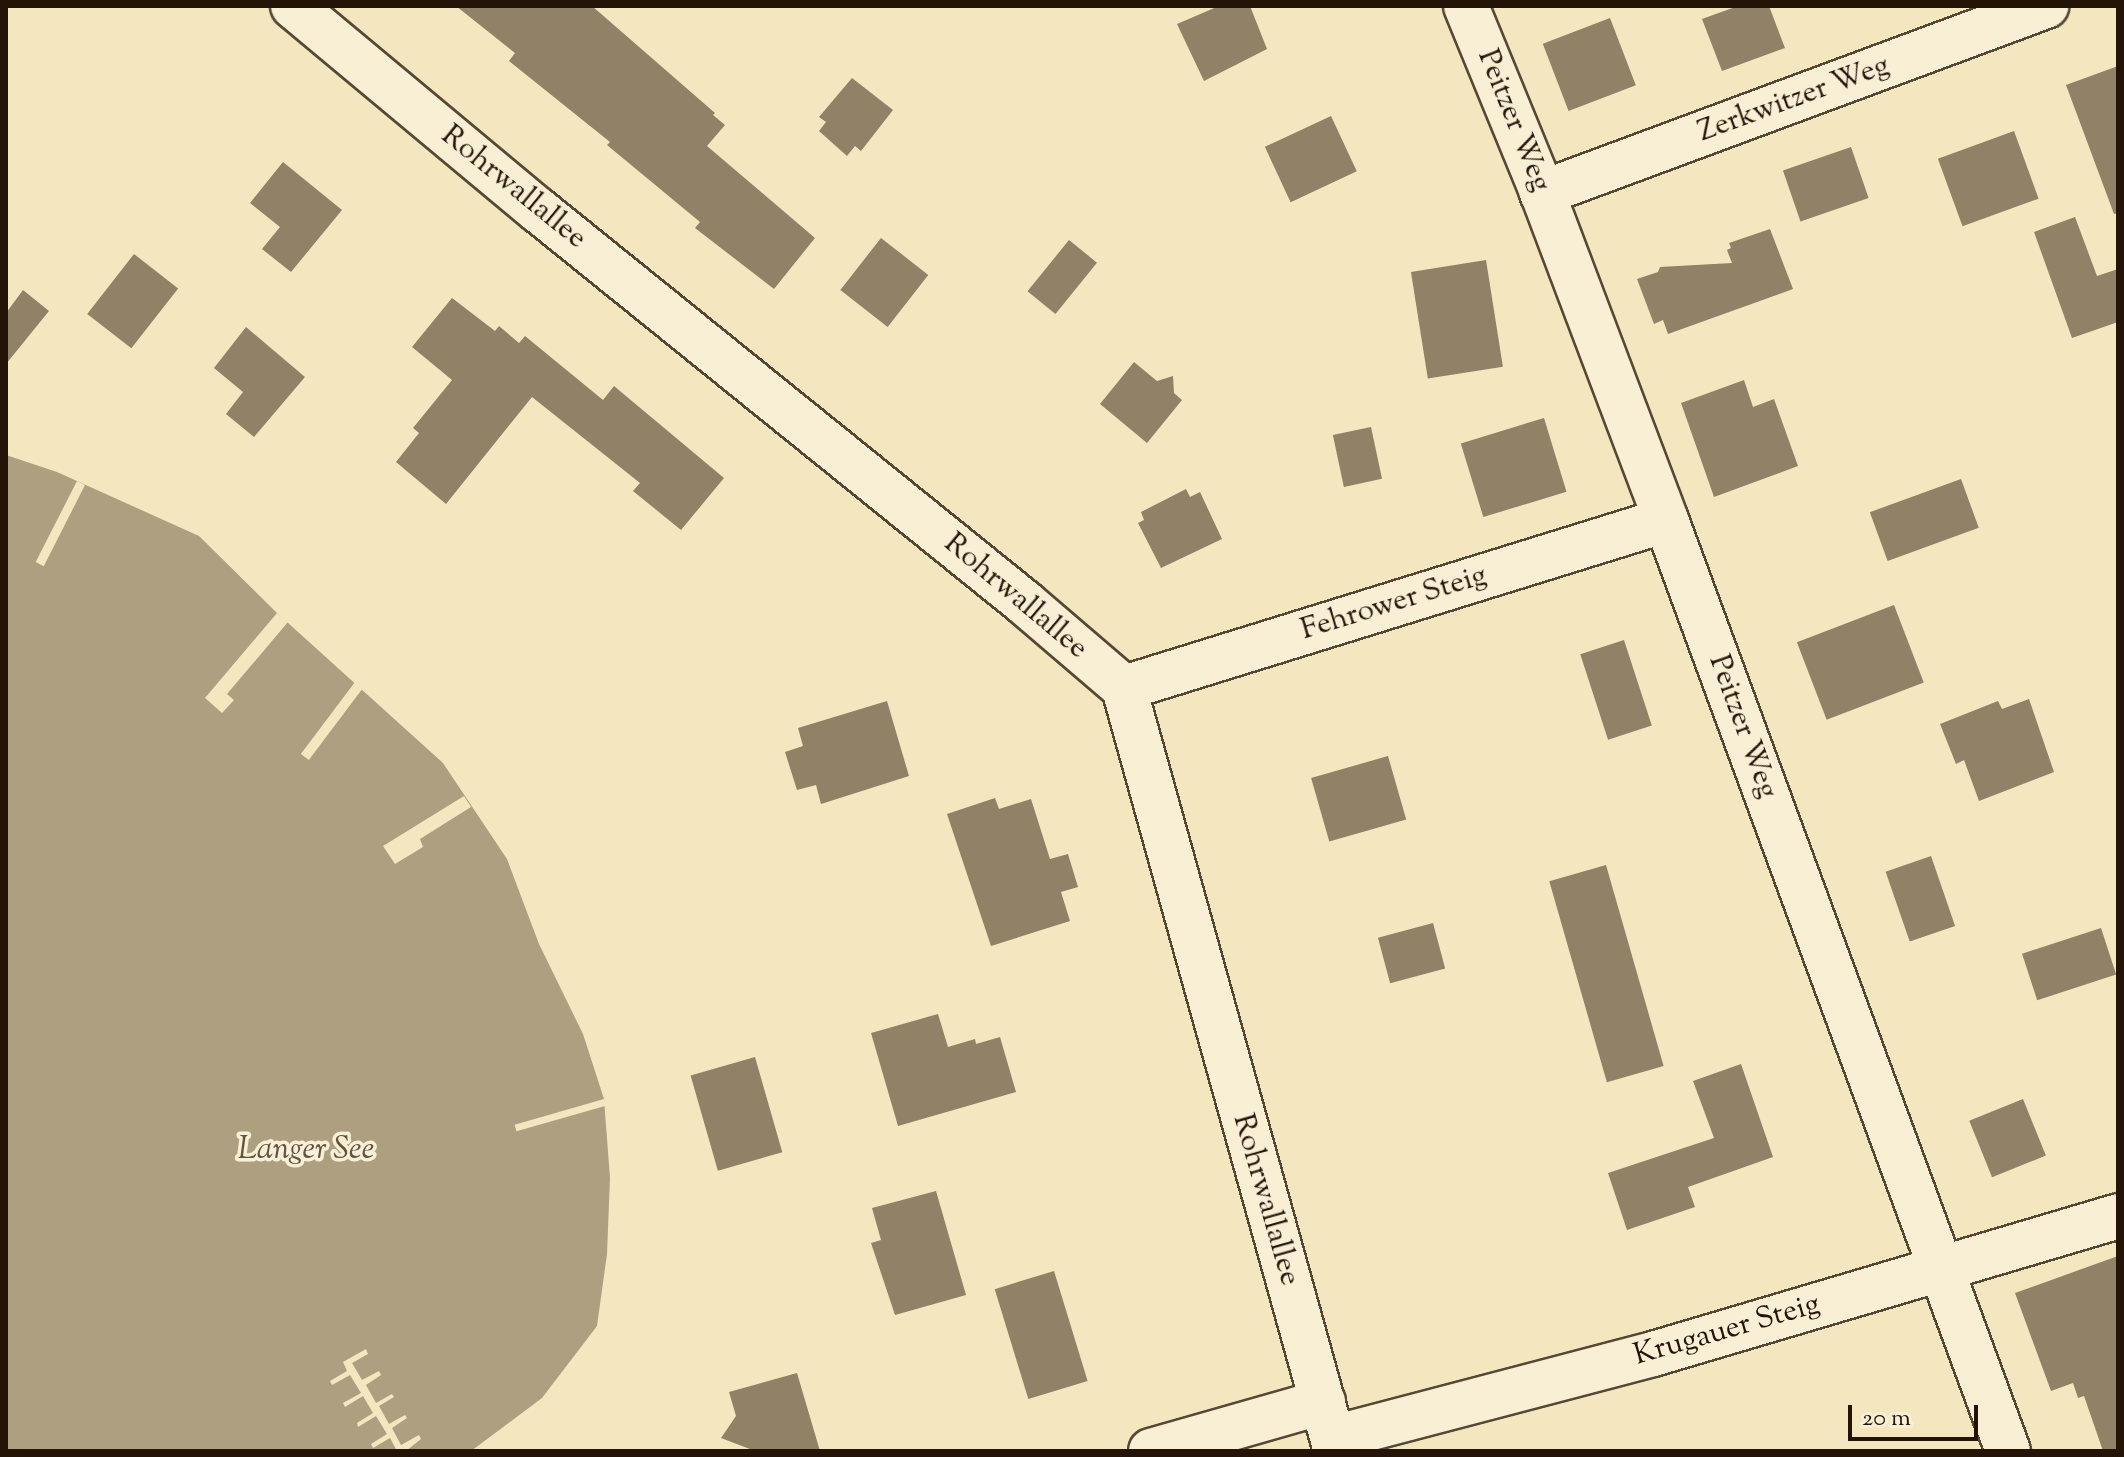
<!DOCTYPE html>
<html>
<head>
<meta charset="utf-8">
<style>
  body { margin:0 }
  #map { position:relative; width:2124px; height:1457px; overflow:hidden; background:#f4e6bf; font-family:"Sorts Mill Goudy",serif }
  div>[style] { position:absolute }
  .water>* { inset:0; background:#ad9f80 }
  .pier>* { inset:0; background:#f4e6bf; transform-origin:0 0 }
  .building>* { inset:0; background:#908167; transform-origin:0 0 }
  .roads { filter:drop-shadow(2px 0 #574835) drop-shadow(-2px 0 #574835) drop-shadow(0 2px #574835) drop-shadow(0 -2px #574835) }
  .minor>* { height:44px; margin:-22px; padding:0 22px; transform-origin:22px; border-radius:22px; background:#f8efd5 }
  span { translate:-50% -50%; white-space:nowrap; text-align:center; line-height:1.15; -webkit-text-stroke:7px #f8efd5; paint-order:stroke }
  .street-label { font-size:30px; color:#231407 }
  .water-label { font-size:32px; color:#61533d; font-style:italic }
  .frame { position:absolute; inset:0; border:8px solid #231407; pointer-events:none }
  .scale { position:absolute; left:1848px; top:1405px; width:130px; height:36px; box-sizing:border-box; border:4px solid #231407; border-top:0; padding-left:10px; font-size:24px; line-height:28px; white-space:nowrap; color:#231407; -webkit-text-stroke:6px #f8efd5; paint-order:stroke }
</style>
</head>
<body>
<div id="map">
  <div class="water">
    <div style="clip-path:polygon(6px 455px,57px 472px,199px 536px,277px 613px,443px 763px,507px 859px,539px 944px,583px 1034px,604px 1099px,610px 1178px,607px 1254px,597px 1326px,542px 1398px,471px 1451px,6px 1451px)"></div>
  </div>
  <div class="pier">
    <div style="left:77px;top:481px;width:9px;height:91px;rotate:27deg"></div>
    <div style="clip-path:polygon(277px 613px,288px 622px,227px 694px,234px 700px,222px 713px,205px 698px)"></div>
    <div style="left:355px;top:682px;width:10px;height:90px;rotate:37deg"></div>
    <div style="clip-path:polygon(464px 796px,471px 807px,420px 839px,423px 847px,395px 864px,383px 846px)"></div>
    <div style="left:604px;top:1099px;width:7px;height:93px;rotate:74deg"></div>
    <div style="clip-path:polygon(366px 1349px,368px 1354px,352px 1363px,362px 1380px,379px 1371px,381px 1375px,366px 1385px,376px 1403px,392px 1394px,394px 1397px,379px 1406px,389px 1424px,405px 1415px,407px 1418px,392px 1428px,401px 1445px,419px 1435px,421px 1439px,406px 1451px,397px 1451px,390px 1438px,373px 1448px,371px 1444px,387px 1434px,376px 1416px,358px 1427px,357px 1423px,373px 1413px,363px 1396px,345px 1407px,343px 1403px,361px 1393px,350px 1375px,332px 1385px,330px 1381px,347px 1371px,343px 1362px)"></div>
  </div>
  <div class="building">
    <div style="clip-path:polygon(456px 6px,592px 6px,715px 113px,713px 115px,725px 125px,707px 146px,815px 238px,774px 289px,695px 228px,700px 222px,607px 145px,610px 142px,509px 61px,515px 53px)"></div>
    <div style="clip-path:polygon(1219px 6px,1250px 6px,1267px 49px,1204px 81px,1177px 24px)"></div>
    <div style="clip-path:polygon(1738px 6px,1769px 6px,1785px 48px,1722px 71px,1702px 19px)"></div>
    <div style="left:1610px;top:18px;width:72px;height:72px;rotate:69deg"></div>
    <div style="clip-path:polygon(2118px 66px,2118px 213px,2114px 214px,2066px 85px)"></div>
    <div style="clip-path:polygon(852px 78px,893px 110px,861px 151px,855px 146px,847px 156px,819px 131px,826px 122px,819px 117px)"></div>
    <div style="left:1331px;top:116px;width:61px;height:73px;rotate:65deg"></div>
    <div style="left:2014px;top:131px;width:72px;height:81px;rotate:70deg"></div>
    <div style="left:1851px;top:147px;width:54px;height:72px;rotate:71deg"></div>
    <div style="clip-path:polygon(283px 162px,342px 210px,291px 272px,262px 249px,280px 227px,250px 203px)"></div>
    <div style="clip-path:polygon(2075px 217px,2097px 276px,2118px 269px,2118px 322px,2072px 338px,2034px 232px)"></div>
    <div style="clip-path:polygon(1770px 229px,1793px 289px,1668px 334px,1663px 320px,1654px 324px,1637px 279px,1658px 272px,1660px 267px,1732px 263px,1727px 250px,1731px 248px,1729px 243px)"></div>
    <div style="left:881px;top:238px;width:60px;height:66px;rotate:38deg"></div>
    <div style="left:1069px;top:240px;width:36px;height:66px;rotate:39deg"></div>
    <div style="left:134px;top:254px;width:56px;height:76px;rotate:38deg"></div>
    <div style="left:1486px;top:260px;width:108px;height:76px;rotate:81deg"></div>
    <div style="clip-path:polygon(23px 290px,49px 311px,6px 364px,6px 313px)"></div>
    <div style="clip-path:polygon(452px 298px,495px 331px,499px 326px,519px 343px,525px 336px,603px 400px,614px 386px,724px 478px,681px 530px,633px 491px,640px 483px,532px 397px,446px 504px,396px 462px,419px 433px,413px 428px,452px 380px,412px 347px)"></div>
    <div style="clip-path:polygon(246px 327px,305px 377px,254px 437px,226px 414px,243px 392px,214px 368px)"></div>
    <div style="clip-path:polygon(1134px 362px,1157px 381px,1173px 376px,1174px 393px,1182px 400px,1147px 443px,1100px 404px)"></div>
    <div style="clip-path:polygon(1744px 380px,1753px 407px,1774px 399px,1798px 466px,1714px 497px,1681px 403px)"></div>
    <div style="left:1544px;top:418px;width:77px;height:87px;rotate:73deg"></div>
    <div style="left:1371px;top:427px;width:53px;height:39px;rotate:78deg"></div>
    <div style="left:1961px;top:479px;width:52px;height:97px;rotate:70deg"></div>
    <div style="clip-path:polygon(1186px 489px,1190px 497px,1200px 492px,1222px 539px,1161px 568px,1138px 523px,1144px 520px,1141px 512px)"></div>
    <div style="left:1894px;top:605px;width:83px;height:104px;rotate:69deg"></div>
    <div style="left:1624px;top:640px;width:90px;height:46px;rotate:72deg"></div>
    <div style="clip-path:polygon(2029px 699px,2054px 772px,1979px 801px,1964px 760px,1956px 764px,1940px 724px,1998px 701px,2002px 709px)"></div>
    <div style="clip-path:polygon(887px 701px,909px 776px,821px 804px,816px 785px,797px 790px,785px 752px,803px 746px,798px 728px)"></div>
    <div style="left:1388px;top:756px;width:66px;height:80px;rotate:74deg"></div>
    <div style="clip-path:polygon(995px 798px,999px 809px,1031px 799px,1050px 859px,1068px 854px,1078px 887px,1061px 892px,1070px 921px,991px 946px,947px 814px)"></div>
    <div style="left:1931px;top:856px;width:74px;height:48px;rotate:71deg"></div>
    <div style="left:1606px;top:865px;width:209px;height:59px;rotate:74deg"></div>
    <div style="left:1433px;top:923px;width:47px;height:57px;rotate:75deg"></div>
    <div style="left:2101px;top:928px;width:49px;height:83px;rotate:72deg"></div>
    <div style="clip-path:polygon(938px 1014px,948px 1047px,975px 1039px,976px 1044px,1000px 1037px,1016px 1092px,898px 1126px,871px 1033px)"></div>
    <div style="left:755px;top:1057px;width:99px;height:67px;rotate:74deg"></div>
    <div style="clip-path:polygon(1741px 1064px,1773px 1157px,1688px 1187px,1695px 1207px,1627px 1230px,1608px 1173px,1714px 1138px,1693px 1081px)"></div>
    <div style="left:2023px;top:1099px;width:61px;height:58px;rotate:68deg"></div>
    <div style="clip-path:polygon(936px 1191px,966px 1295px,895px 1315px,871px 1243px,881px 1240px,872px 1208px)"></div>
    <div style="clip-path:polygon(2118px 1256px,2118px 1451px,2103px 1451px,2084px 1396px,2078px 1398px,2073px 1383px,2051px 1391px,2015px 1293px)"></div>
    <div style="left:1054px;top:1271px;width:115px;height:62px;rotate:73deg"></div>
    <div style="clip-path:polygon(797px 1373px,820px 1451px,755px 1451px,721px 1438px,736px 1416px,729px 1392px)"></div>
  </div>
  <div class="roads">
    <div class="minor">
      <div style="left:293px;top:6px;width:319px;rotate:39.8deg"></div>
      <div style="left:538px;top:210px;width:626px;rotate:38.9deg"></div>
      <div style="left:1025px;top:603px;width:130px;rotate:40.6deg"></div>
      <div style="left:1124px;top:688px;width:792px;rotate:74.47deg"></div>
      <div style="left:1466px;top:6px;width:198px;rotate:67.7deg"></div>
      <div style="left:1541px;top:189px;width:354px;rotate:69.3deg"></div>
      <div style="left:1666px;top:520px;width:992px;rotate:69.83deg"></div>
      <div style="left:1542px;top:193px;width:538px;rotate:-20.36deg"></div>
      <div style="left:1124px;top:688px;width:567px;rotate:-17.22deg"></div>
      <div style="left:1333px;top:1438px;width:331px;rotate:-14.7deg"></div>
      <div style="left:1653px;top:1354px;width:485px;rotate:-16.5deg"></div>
      <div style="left:1151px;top:1451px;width:179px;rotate:-15.9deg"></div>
    </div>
  </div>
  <div class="street-label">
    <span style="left:1794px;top:100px;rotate:-20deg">Zerkwitzer Weg</span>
    <span style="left:1513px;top:121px;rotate:68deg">Peitzer Weg</span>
    <span style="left:513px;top:188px;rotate:39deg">Rohrwallallee</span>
    <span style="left:1015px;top:597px;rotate:40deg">Rohrwallallee</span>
    <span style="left:1394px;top:604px;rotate:-17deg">Fehrower Steig</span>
    <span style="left:1742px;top:727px;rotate:70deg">Peitzer Weg</span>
    <span style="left:1265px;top:1200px;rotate:74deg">Rohrwallallee</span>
    <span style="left:1727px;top:1331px;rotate:-16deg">Krugauer Steig</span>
  </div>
  <div class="water-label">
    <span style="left:306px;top:1150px">Langer See</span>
  </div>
  <div class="frame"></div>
  <div class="scale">20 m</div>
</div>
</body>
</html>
